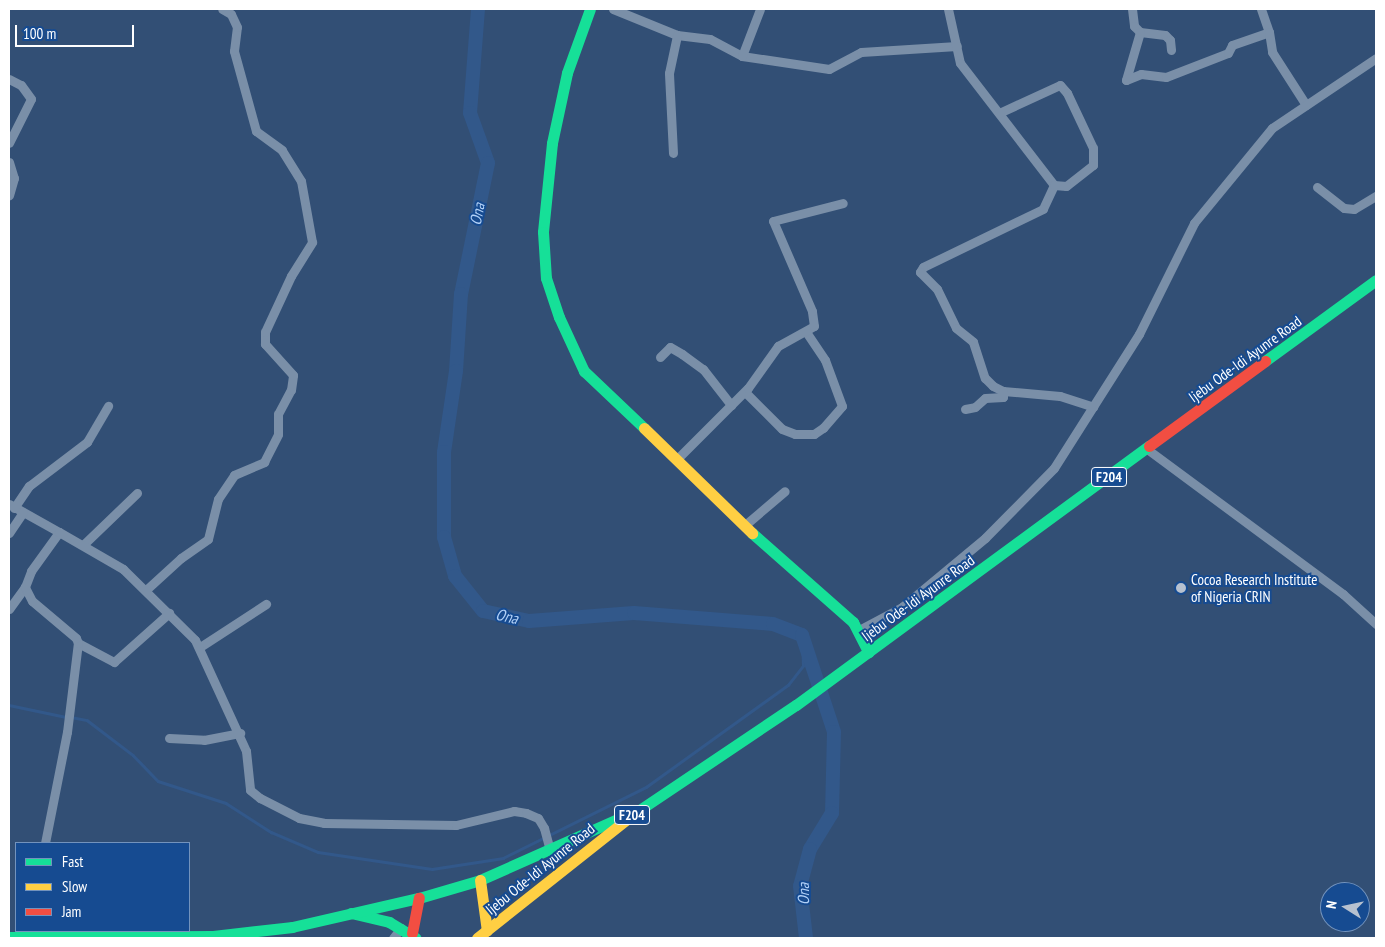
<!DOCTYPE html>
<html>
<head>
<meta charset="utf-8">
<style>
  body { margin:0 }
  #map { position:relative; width:1385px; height:947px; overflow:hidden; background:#324f75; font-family:"PT Sans Narrow",sans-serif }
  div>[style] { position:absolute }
  .stream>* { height:2.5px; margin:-1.25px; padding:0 1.25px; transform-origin:1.25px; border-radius:1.25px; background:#32588a }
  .river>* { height:14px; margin:-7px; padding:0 7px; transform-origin:7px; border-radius:7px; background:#32588a }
  .street>* { height:9px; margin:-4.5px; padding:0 4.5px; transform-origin:4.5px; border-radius:4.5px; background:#7a8fa8 }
  .fast>* { height:11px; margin:-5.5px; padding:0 5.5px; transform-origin:5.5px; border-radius:5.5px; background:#16e098 }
  .slow>* { height:11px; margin:-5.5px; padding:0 5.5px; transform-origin:5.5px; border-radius:5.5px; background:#ffcf43 }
  .jam>* { height:11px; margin:-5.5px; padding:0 5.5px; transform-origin:5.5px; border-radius:5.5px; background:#f24e42 }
  .dots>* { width:14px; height:14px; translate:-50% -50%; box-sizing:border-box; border:2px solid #164b91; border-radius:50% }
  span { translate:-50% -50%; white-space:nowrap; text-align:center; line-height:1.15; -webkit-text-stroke:4px #164b91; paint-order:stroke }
  .shield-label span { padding:1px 4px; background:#164b91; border:1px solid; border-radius:4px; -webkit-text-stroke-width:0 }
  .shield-label { font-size:14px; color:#fff; font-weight:700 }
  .street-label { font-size:15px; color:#fff }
  .poi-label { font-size:15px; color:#fff }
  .left { translate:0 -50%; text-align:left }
  .water-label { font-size:16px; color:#b1d0f7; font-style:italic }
  .frame { position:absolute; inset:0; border:10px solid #fff; pointer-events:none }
  .legend { position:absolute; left:15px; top:842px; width:175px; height:90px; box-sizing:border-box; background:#164b91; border:1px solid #7393bd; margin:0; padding:6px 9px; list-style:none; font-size:15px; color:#fff }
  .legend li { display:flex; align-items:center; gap:10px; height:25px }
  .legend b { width:25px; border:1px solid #7393bd }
  .north { position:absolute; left:1320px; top:882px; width:50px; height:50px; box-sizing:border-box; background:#164b91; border:1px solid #7393bd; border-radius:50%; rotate:280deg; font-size:14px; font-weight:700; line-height:20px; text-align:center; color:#fff }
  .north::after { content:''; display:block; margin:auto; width:18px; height:22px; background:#b7c1cf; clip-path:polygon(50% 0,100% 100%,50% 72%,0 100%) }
  .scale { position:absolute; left:15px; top:25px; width:119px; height:22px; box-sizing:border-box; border:2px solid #fff; border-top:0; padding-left:6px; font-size:15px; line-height:18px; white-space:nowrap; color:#fff; -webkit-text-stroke:4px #164b91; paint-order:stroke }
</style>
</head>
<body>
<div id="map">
  <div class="stream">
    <div style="left:9px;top:705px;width:58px;rotate:11.9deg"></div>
    <div style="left:71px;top:717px;width:16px;rotate:11deg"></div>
    <div style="left:87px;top:720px;width:58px;rotate:37.3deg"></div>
    <div style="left:133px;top:755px;width:36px;rotate:46deg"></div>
    <div style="left:158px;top:781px;width:71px;rotate:17.9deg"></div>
    <div style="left:226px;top:803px;width:54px;rotate:32.8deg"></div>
    <div style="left:271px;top:832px;width:51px;rotate:23.1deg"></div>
    <div style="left:318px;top:852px;width:115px;rotate:8.5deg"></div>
    <div style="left:432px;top:869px;width:72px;rotate:-8.8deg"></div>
    <div style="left:503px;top:858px;width:160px;rotate:-26.4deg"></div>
    <div style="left:646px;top:787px;width:175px;rotate:-35.7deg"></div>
    <div style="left:788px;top:685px;width:24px;rotate:-52deg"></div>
    <div style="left:803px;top:666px;width:31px;rotate:-92deg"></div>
  </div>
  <div class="river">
    <div style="left:478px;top:9px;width:104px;rotate:94.4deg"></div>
    <div style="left:470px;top:113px;width:53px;rotate:70.2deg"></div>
    <div style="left:488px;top:163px;width:134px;rotate:101.6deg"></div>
    <div style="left:461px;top:294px;width:77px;rotate:93.7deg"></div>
    <div style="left:456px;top:371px;width:82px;rotate:98.4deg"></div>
    <div style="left:444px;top:452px;width:85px;rotate:90deg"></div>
    <div style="left:444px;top:537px;width:41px;rotate:74.2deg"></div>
    <div style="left:455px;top:576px;width:45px;rotate:51.3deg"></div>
    <div style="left:483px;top:611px;width:47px;rotate:12.3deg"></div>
    <div style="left:529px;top:621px;width:105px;rotate:-4.4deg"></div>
    <div style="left:634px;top:613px;width:139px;rotate:4.5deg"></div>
    <div style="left:773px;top:624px;width:31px;rotate:21deg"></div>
    <div style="left:802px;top:635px;width:102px;rotate:71.7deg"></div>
    <div style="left:834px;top:732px;width:81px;rotate:91.4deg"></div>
    <div style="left:832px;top:813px;width:42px;rotate:121.4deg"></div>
    <div style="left:810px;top:849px;width:38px;rotate:105deg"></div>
    <div style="left:800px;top:886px;width:52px;rotate:83.4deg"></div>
  </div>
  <div class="street">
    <div style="left:613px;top:9px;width:69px;rotate:22.1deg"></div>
    <div style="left:677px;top:35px;width:33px;rotate:7deg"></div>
    <div style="left:710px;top:39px;width:36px;rotate:28deg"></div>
    <div style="left:742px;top:56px;width:88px;rotate:8.5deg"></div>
    <div style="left:829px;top:69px;width:36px;rotate:-28deg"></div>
    <div style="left:861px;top:52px;width:96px;rotate:-3.6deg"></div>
    <div style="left:948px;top:9px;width:55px;rotate:77.5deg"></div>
    <div style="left:960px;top:63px;width:154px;rotate:52.4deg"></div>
    <div style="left:1054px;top:185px;width:26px;rotate:115deg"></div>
    <div style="left:1043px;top:209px;width:133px;rotate:154.2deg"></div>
    <div style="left:923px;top:267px;width:6px;rotate:121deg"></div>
    <div style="left:920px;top:272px;width:24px;rotate:45deg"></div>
    <div style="left:937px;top:289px;width:43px;rotate:64deg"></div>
    <div style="left:956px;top:328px;width:22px;rotate:39deg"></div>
    <div style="left:973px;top:342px;width:38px;rotate:72deg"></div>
    <div style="left:985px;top:378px;width:11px;rotate:45deg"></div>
    <div style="left:993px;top:386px;width:11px;rotate:27deg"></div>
    <div style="left:1003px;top:391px;width:57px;rotate:5deg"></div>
    <div style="left:1060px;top:396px;width:35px;rotate:18deg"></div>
    <div style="left:1132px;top:9px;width:17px;rotate:83deg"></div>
    <div style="left:1134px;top:26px;width:8px;rotate:45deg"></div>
    <div style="left:1140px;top:32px;width:25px;rotate:7deg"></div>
    <div style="left:1165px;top:35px;width:7px;rotate:45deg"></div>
    <div style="left:1170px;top:40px;width:10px;rotate:84deg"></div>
    <div style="left:1261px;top:9px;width:24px;rotate:71deg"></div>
    <div style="left:1140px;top:32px;width:50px;rotate:106.3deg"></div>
    <div style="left:1126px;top:80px;width:16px;rotate:-22deg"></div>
    <div style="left:1141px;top:74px;width:25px;rotate:7deg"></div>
    <div style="left:1166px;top:77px;width:66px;rotate:-21.2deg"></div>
    <div style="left:1228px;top:53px;width:9px;rotate:-63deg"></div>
    <div style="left:1232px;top:45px;width:39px;rotate:-19deg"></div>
    <div style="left:1269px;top:32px;width:20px;rotate:81deg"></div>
    <div style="left:1272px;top:52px;width:63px;rotate:57.3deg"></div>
    <div style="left:742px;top:56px;width:50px;rotate:-69deg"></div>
    <div style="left:9px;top:79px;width:13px;rotate:27deg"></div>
    <div style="left:21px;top:85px;width:17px;rotate:54deg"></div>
    <div style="left:31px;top:99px;width:49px;rotate:116.6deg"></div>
    <div style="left:999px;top:113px;width:67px;rotate:-24.7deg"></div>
    <div style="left:1060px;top:85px;width:11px;rotate:49deg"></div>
    <div style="left:1067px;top:93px;width:61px;rotate:64.7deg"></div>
    <div style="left:1093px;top:148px;width:17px;rotate:90deg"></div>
    <div style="left:1093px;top:165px;width:34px;rotate:142deg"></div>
    <div style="left:1066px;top:186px;width:12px;rotate:-175deg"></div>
    <div style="left:673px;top:153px;width:80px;rotate:-92.9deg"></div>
    <div style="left:669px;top:73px;width:39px;rotate:-78deg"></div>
    <div style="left:9px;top:162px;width:17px;rotate:73deg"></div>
    <div style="left:14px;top:178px;width:18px;rotate:106deg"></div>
    <div style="left:1317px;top:187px;width:34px;rotate:38deg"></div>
    <div style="left:1344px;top:208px;width:10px;rotate:6deg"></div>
    <div style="left:1354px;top:209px;width:26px;rotate:-31deg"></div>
    <div style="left:660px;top:357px;width:14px;rotate:-45deg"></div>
    <div style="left:670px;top:347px;width:14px;rotate:30deg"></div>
    <div style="left:682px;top:354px;width:26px;rotate:36deg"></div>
    <div style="left:703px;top:369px;width:46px;rotate:52.1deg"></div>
    <div style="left:745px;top:392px;width:52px;rotate:45deg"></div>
    <div style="left:782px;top:429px;width:14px;rotate:21deg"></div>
    <div style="left:795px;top:434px;width:19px"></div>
    <div style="left:814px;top:434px;width:11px;rotate:-34deg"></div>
    <div style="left:823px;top:428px;width:29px;rotate:-49deg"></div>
    <div style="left:842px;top:406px;width:49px;rotate:-110.3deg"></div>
    <div style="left:825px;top:360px;width:34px;rotate:-124deg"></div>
    <div style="left:965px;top:409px;width:10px;rotate:-11deg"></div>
    <div style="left:975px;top:407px;width:13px;rotate:-42deg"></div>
    <div style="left:985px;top:398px;width:18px;rotate:-3deg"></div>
    <div style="left:1003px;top:397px;width:6px;rotate:-90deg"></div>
    <div style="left:1147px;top:449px;width:244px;rotate:36.5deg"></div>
    <div style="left:1343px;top:594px;width:45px;rotate:42.3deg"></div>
    <div style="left:677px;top:459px;width:100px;rotate:-45deg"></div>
    <div style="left:748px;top:388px;width:52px;rotate:-54.5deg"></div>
    <div style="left:778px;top:346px;width:41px;rotate:-29.1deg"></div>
    <div style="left:814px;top:326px;width:15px;rotate:-98deg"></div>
    <div style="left:812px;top:311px;width:98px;rotate:-113.4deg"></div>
    <div style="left:773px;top:221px;width:72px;rotate:-14.4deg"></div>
    <div style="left:9px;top:504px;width:57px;rotate:29.2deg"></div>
    <div style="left:14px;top:508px;width:27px;rotate:-56deg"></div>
    <div style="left:29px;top:486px;width:73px;rotate:-37.2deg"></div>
    <div style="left:87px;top:442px;width:42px;rotate:-59.7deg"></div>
    <div style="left:745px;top:525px;width:52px;rotate:-40.4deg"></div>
    <div style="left:9px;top:533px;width:25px;rotate:-56deg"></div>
    <div style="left:83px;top:545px;width:75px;rotate:-43.9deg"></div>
    <div style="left:147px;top:589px;width:46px;rotate:-42.4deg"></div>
    <div style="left:181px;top:558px;width:33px;rotate:-35deg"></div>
    <div style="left:208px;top:539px;width:41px;rotate:-76deg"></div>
    <div style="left:218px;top:499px;width:29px;rotate:-56deg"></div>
    <div style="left:234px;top:475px;width:33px;rotate:-23deg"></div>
    <div style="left:264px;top:462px;width:31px;rotate:-63deg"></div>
    <div style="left:278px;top:434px;width:20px;rotate:-90deg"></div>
    <div style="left:278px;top:414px;width:27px;rotate:-62deg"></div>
    <div style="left:291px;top:390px;width:15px;rotate:-82deg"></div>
    <div style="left:293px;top:375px;width:42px;rotate:-132.1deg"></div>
    <div style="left:265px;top:344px;width:12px;rotate:-90deg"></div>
    <div style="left:265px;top:332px;width:62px;rotate:-65.1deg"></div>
    <div style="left:291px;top:276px;width:40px;rotate:-58deg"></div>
    <div style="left:312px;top:242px;width:62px;rotate:-100.2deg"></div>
    <div style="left:301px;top:181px;width:36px;rotate:-122deg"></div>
    <div style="left:282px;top:150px;width:32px;rotate:-144deg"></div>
    <div style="left:256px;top:131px;width:83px;rotate:-105.4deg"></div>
    <div style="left:234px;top:51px;width:24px;rotate:-83deg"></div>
    <div style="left:237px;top:27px;width:14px;rotate:-115deg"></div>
    <div style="left:231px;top:14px;width:10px;rotate:-151deg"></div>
    <div style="left:9px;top:609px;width:27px;rotate:-54deg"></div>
    <div style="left:859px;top:630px;width:49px;rotate:-28.1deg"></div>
    <div style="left:902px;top:607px;width:108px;rotate:-39.7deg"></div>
    <div style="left:985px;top:538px;width:98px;rotate:-45.4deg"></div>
    <div style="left:1054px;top:468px;width:159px;rotate:-57.6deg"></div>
    <div style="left:1139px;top:334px;width:124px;rotate:-63.6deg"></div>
    <div style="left:1194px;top:223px;width:123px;rotate:-50.6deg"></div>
    <div style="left:1272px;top:128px;width:125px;rotate:-33.9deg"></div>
    <div style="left:78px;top:643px;width:41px;rotate:27.8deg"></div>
    <div style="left:114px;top:662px;width:74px;rotate:-41.7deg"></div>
    <div style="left:200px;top:647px;width:79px;rotate:-33.1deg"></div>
    <div style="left:169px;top:738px;width:35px;rotate:3deg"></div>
    <div style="left:204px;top:740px;width:37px;rotate:-11deg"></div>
    <div style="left:45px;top:843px;width:113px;rotate:-78.8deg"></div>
    <div style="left:67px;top:732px;width:90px;rotate:-83deg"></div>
    <div style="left:78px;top:643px;width:5px;rotate:-112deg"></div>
    <div style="left:76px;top:638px;width:57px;rotate:-139.9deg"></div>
    <div style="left:32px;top:601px;width:16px;rotate:-117deg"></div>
    <div style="left:25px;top:587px;width:17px;rotate:-69deg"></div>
    <div style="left:31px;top:571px;width:48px;rotate:-54.3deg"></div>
    <div style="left:59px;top:532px;width:74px;rotate:30deg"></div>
    <div style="left:123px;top:569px;width:101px;rotate:44.6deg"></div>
    <div style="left:195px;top:640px;width:122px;rotate:65.3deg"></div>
    <div style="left:246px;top:751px;width:39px;rotate:84deg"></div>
    <div style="left:250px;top:790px;width:13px;rotate:39deg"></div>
    <div style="left:260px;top:798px;width:44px;rotate:27.1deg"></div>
    <div style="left:299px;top:818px;width:25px;rotate:11deg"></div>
    <div style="left:324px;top:823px;width:132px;rotate:0.9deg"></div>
    <div style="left:456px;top:825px;width:60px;rotate:-13.6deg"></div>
    <div style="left:514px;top:811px;width:12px;rotate:9deg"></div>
    <div style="left:526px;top:813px;width:13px;rotate:23deg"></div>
    <div style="left:538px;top:818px;width:12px;rotate:59deg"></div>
    <div style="left:544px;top:828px;width:24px;rotate:75deg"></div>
    <div style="left:393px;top:938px;width:13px;rotate:-51deg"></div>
  </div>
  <div class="fast">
    <div style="left:590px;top:9px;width:68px;rotate:109.8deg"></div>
    <div style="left:567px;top:73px;width:72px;rotate:102.1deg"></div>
    <div style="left:552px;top:143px;width:89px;rotate:95.8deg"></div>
    <div style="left:543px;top:232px;width:46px;rotate:86.3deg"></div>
    <div style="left:546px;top:278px;width:41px;rotate:71.6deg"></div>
    <div style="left:559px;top:317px;width:60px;rotate:65.2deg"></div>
    <div style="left:584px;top:371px;width:83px;rotate:43.5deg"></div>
    <div style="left:1265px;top:361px;width:137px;rotate:-36.1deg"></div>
    <div style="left:752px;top:533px;width:135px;rotate:41.4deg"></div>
    <div style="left:853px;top:622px;width:34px;rotate:63deg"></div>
    <div style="left:632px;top:815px;width:197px;rotate:-33.9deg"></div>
    <div style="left:796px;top:705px;width:438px;rotate:-36.3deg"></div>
    <div style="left:351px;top:913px;width:39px;rotate:13deg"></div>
    <div style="left:389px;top:922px;width:31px;rotate:31deg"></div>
    <div style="left:9px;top:937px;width:204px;rotate:-0.3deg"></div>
    <div style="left:213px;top:936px;width:80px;rotate:-6.5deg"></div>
    <div style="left:292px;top:927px;width:130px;rotate:-12.9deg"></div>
    <div style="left:419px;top:898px;width:64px;rotate:-16.4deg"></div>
    <div style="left:480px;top:880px;width:161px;rotate:-23.9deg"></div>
  </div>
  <div class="slow">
    <div style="left:644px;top:428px;width:151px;rotate:44.2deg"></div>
    <div style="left:480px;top:880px;width:51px;rotate:82.2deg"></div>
    <div style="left:477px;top:938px;width:198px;rotate:-38.4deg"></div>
  </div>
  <div class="jam">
    <div style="left:1149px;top:446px;width:144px;rotate:-36.2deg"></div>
    <div style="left:412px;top:933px;width:36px;rotate:-79deg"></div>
  </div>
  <div class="dots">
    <div style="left:1181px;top:588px;background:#b7c1cf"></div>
  </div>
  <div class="shield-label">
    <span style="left:1109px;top:477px">F204</span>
    <span style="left:632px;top:815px">F204</span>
  </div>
  <div class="street-label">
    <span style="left:1245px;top:359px;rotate:-36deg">Ijebu Ode-Idi Ayunre Road</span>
    <span style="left:918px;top:598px;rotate:-36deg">Ijebu Ode-Idi Ayunre Road</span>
    <span style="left:540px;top:869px;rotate:-39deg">Ijebu Ode-Idi Ayunre Road</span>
  </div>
  <div class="poi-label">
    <span class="left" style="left:1191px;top:588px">Cocoa Research Institute<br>of Nigeria CRIN</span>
  </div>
  <div class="water-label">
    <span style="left:477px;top:214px;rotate:-79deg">Ona</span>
    <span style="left:507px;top:616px;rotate:13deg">Ona</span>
    <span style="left:803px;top:894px;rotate:-90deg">Ona</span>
  </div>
  <div class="frame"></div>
  <ul class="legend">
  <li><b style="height:6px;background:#16e098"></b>Fast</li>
  <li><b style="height:6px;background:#ffcf43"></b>Slow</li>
  <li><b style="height:6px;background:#f24e42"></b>Jam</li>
  </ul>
  <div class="north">N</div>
  <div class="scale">100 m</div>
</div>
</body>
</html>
